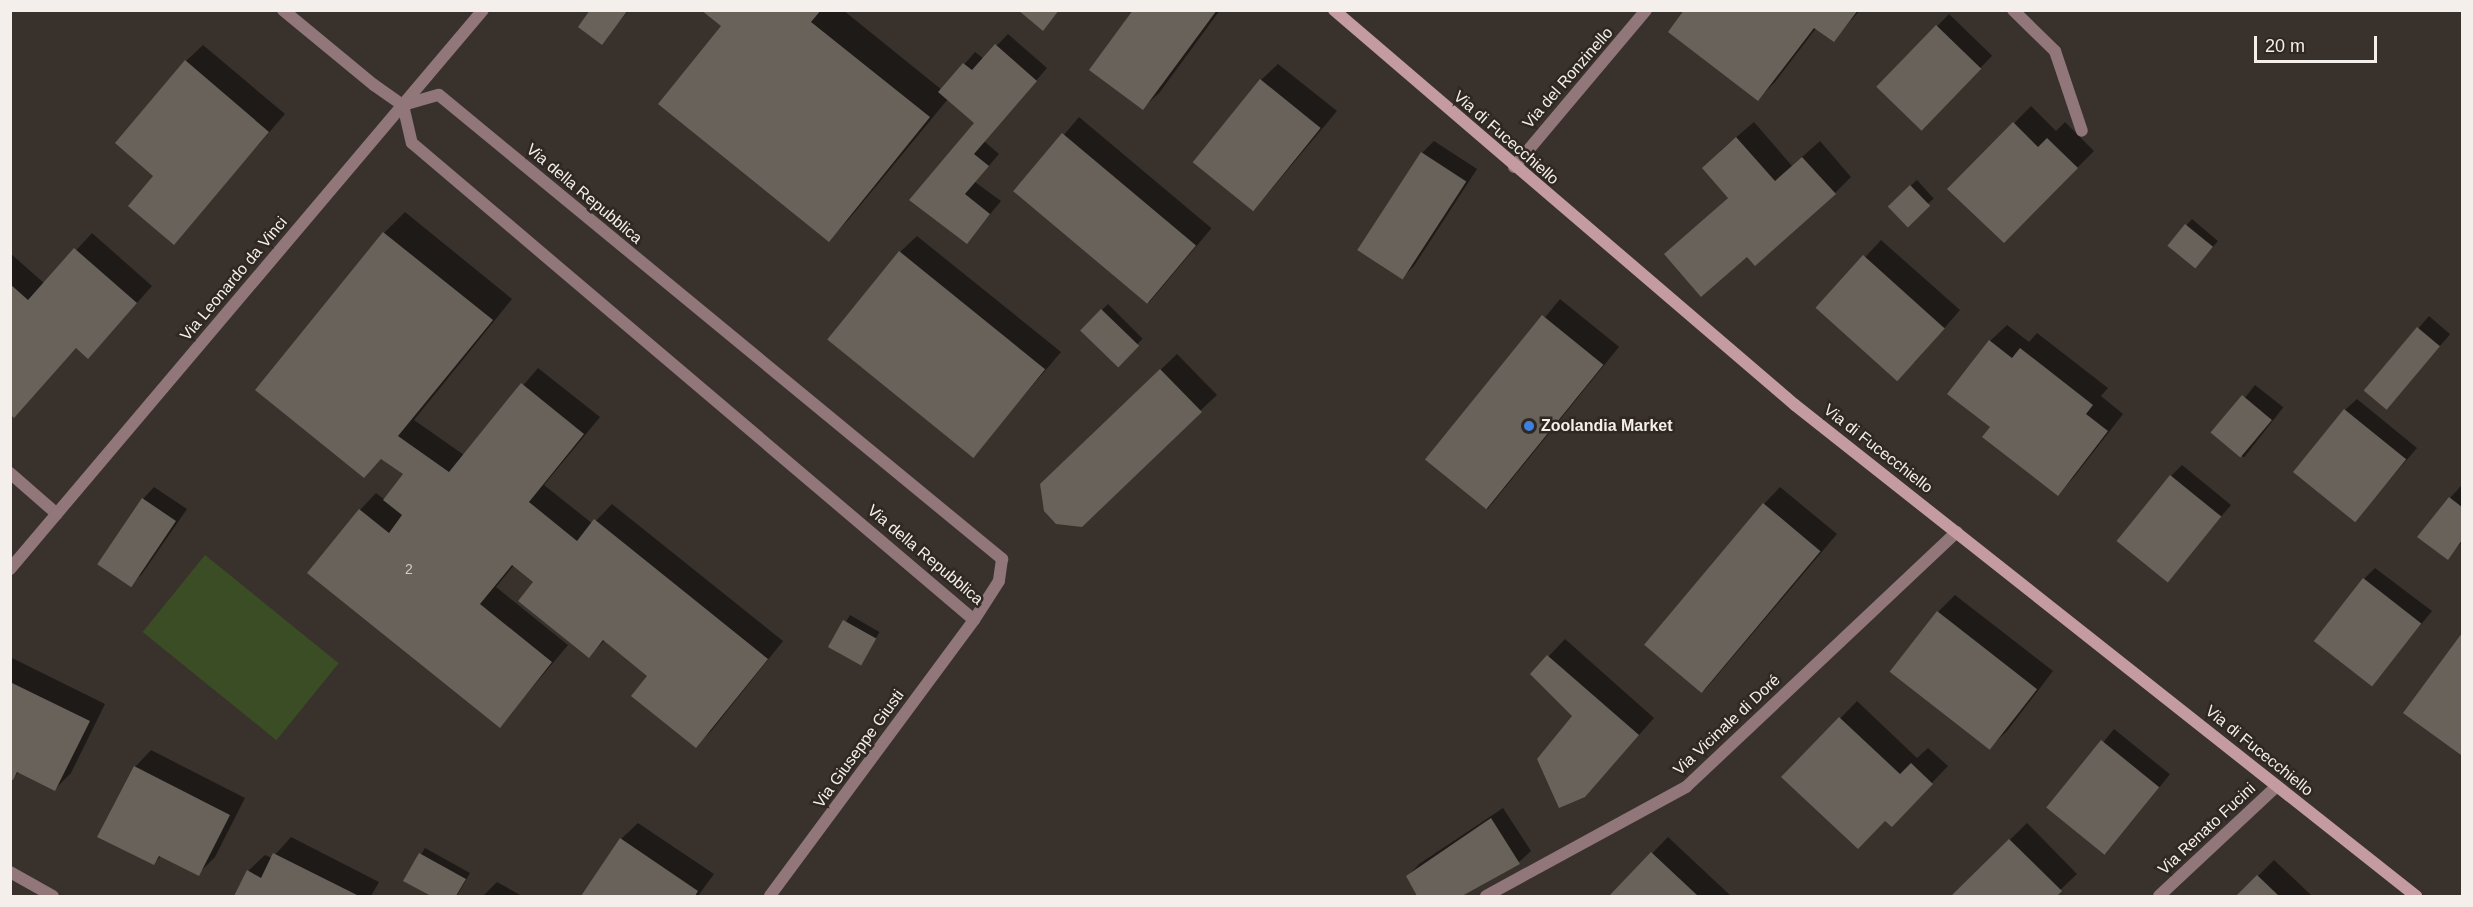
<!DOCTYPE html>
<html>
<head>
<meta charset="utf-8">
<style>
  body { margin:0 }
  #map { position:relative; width:2473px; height:907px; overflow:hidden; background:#39322c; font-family:Arial,sans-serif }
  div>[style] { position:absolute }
  .green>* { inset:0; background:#3a4d25; transform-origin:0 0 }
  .shadow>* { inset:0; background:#0007; transform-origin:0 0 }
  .building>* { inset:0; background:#68625a; transform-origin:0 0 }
  .lane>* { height:12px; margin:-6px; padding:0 6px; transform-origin:6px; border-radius:6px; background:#91767a }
  .street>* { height:12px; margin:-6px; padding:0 6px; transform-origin:6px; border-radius:6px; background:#91767a }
  .secondary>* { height:12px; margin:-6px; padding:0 6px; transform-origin:6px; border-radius:6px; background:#c59ba2 }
  .dots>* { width:16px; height:16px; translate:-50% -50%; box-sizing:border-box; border:3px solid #2f2822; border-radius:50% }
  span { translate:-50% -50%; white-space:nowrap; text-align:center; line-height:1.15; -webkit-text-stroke:5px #2f2822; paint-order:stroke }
  .number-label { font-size:14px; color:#d1ccc7 }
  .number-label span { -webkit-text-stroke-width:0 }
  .street-label { font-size:16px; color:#f4efeb }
  .poi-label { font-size:16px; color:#f4efeb; font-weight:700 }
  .left { translate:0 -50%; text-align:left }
  .frame { position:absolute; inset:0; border:12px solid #f4efeb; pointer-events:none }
  .scale { position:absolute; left:2254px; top:36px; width:123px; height:27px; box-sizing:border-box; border:3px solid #f4efeb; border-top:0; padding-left:8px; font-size:18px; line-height:21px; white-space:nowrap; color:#f4efeb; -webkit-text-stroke:4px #2f2822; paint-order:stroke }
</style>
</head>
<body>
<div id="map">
  <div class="green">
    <div style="left:205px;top:555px;width:172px;height:99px;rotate:39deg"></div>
  </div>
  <div class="shadow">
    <div style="clip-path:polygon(592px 10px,629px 10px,602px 43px)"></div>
    <div style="clip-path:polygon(704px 10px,843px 10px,942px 90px,975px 52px,984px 59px,1008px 34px,1047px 68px,984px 141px,999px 154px,975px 182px,1001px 201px,967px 242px,912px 200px,976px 123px,948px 99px,849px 219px,829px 240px,723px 26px)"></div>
    <div style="clip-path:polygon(1135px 10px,1220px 10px,1160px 92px,1143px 108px)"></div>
    <div style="clip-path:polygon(1686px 10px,1860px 10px,1834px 40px,1817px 27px,1775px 82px,1758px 99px)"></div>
    <div style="left:1949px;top:14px;width:60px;height:101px;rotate:44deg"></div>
    <div style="clip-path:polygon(203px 45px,285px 114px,174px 243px,155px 175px,186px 61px)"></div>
    <div style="clip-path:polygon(1278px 64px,1337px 111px,1254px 210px,1261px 80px)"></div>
    <div style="clip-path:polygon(2031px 106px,2056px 131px,2065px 122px,2094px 151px,2004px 241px,1950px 189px)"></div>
    <div style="left:1079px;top:117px;width:173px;height:98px;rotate:40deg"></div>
    <div style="clip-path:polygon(1754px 122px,1792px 166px,1820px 141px,1851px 177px,1835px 193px,1747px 255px,1666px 254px,1729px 197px,1720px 151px)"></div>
    <div style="clip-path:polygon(1434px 141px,1477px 169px,1414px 266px,1402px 278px,1359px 250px,1422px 153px)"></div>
    <div style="left:1917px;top:180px;width:25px;height:38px;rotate:48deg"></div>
    <div style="clip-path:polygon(405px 212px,512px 299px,414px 420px,464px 455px,538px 368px,600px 417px,544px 485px,593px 524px,612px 504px,783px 641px,712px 730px,696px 746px,649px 675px,605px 640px,589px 656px,535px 582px,514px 565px,496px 587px,568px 645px,500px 726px,309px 573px,360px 510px,376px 493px,385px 500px,406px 473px,382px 458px,364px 476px,257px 390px,384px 233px)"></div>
    <div style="clip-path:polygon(2192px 219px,2218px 241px,2201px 261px,2169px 245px)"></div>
    <div style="clip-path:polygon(92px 233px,152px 286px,104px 340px,77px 347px,10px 412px,10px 253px,45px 284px)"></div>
    <div style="clip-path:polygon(917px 236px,1061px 352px,972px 457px,900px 252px)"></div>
    <div style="clip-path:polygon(1881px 240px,1960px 310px,1914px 363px,1818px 308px)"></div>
    <div style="left:1560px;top:299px;width:76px;height:209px;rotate:39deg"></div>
    <div style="left:1108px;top:304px;width:49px;height:37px;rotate:45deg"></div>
    <div style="left:2429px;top:316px;width:28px;height:97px;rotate:41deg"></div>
    <div style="clip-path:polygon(2007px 325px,2029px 342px,2037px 333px,2108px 388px,2101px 396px,2123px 414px,2074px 477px,2058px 494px,1992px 427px,1990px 341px)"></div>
    <div style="clip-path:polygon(1177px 354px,1217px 395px,1200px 411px,1058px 468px)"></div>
    <div style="left:2255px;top:385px;width:36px;height:64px;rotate:38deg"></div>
    <div style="clip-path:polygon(2357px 399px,2417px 448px,2354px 521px,2345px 410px)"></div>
    <div style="clip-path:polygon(2182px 465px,2231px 505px,2167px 580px,2171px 476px)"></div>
    <div style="clip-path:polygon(2461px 486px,2462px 542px,2447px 558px,2450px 498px)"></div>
    <div style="clip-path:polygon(154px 487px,187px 509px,142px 574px,130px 586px,143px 499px)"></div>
    <div style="clip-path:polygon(1780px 487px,1837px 534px,1704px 691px,1764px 504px)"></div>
    <div style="clip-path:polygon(2375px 568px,2432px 611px,2372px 684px,2364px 579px)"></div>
    <div style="clip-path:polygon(1955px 595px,2053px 671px,2007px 731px,1990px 747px,1892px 672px,1938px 612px)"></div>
    <div style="left:850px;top:615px;width:34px;height:37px;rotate:30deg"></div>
    <div style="clip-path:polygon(2462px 636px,2462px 752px,2461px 754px,2405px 712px)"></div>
    <div style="clip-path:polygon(1565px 639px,1654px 718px,1601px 778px,1574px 716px,1532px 674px)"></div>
    <div style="clip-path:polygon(10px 657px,105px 704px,71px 773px,55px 789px,19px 772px,13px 778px,10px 777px)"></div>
    <div style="clip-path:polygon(1857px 701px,1917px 758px,1928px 748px,1948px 766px,1908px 808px,1886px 819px,1784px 777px)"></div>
    <div style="left:2114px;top:729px;width:72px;height:102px;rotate:39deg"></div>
    <div style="clip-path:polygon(151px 750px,245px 798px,215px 857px,198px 874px,161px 856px,154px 863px,135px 767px)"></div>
    <div style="clip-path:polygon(1503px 808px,1531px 851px,1519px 862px,1459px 896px,1419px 896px,1408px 876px,1419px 864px)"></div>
    <div style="clip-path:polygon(638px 823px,714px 874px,698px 896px,582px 896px,621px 839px)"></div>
    <div style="clip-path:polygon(2027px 823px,2077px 874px,2054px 896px,1953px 896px)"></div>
    <div style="clip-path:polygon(291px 837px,379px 882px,371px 896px,236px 896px,248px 871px,265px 855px,272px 858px)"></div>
    <div style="clip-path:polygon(1668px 837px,1731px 896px,1611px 896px)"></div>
    <div style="clip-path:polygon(425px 848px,470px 873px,457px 896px,434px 896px,405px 881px)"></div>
    <div style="clip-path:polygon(2274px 860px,2312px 896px,2238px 896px)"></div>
    <div style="clip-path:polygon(497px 882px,522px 896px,483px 896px)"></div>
  </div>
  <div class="building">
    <div style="clip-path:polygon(590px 10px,628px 10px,602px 45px,578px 27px)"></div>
    <div style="clip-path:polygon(701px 10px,821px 10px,811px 22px,930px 117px,829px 242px,658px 104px,721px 26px)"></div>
    <div style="clip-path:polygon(1018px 10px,1059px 10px,1043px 31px)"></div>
    <div style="clip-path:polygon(1133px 10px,1217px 10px,1143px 110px,1089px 70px)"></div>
    <div style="clip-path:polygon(1684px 10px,1858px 10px,1834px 42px,1814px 28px,1758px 101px,1668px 32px)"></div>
    <div style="left:1936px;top:25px;width:63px;height:86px;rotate:44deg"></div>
    <div style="clip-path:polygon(995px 44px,1037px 81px,974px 154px,989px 166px,965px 194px,990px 214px,967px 244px,909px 200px,974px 123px,938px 92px,963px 63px,972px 70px)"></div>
    <div style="clip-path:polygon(185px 60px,269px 132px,174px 245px,128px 206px,153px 176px,115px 143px)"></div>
    <div style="left:1260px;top:79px;width:78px;height:107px;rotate:39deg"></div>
    <div style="clip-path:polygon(2013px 122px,2038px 147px,2047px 138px,2078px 168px,2004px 243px,1947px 189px)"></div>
    <div style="left:1062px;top:133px;width:175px;height:76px;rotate:40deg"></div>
    <div style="clip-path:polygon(1736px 137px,1775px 181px,1802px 157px,1836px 194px,1755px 266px,1747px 257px,1701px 297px,1664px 254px,1728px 198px,1702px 168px)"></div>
    <div style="left:1421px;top:152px;width:54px;height:117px;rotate:33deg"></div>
    <div style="left:1910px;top:185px;width:29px;height:31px;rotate:46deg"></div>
    <div style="left:2185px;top:224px;width:36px;height:28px;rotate:39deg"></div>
    <div style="clip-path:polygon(383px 232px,493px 320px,398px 436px,449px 472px,521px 383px,584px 434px,529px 502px,577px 541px,594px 519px,768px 659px,696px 748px,631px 696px,647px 676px,603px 640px,589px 658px,518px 601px,533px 582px,512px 565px,480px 604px,552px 662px,500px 728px,307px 573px,359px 509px,389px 533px,402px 515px,383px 500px,403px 474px,381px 459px,364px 478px,255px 390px)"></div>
    <div style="clip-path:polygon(74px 248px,137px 303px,88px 359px,76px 348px,14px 418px,10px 414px,10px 284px,28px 300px)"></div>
    <div style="left:899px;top:251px;width:188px;height:114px;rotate:39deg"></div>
    <div style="left:1863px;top:255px;width:110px;height:71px;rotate:42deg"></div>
    <div style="left:1101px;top:309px;width:53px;height:30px;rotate:44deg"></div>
    <div style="left:1542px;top:315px;width:79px;height:186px;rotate:39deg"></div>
    <div style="left:2417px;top:327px;width:30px;height:83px;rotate:40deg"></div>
    <div style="clip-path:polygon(1989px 340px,2012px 358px,2020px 348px,2093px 405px,2086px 414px,2108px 431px,2058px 496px,1982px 437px,1990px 427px,1947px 394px)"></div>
    <div style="clip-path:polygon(1160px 369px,1202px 412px,1082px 527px,1056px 524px,1044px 511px,1040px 484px)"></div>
    <div style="left:2242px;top:395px;width:39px;height:49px;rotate:40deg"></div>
    <div style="left:2344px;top:409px;width:80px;height:81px;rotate:39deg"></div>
    <div style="left:2170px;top:475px;width:66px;height:85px;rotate:39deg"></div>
    <div style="clip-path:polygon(2449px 497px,2462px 507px,2462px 540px,2448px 560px,2417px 537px)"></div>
    <div style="left:142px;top:498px;width:41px;height:80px;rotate:34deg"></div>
    <div style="left:1763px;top:503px;width:75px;height:185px;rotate:40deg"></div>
    <div style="left:2363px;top:578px;width:74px;height:80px;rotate:38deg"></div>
    <div style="left:1937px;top:611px;width:127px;height:77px;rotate:38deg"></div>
    <div style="left:843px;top:620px;width:38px;height:31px;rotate:29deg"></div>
    <div style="clip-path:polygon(2462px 633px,2462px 753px,2461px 755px,2403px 713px)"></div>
    <div style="clip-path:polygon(1547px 655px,1639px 735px,1585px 797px,1559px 808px,1537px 759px,1572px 716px,1530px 674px)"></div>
    <div style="clip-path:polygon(10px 682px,90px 721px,55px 791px,17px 772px,13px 780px,10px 779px)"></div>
    <div style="clip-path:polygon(1839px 717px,1900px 774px,1911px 763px,1933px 784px,1892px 827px,1885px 821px,1858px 849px,1781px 777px)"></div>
    <div style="left:2101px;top:740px;width:75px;height:87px;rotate:39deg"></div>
    <div style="clip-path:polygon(134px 766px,230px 815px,199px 876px,159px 856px,154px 865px,97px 837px)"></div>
    <div style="clip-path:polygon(1491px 818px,1520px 864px,1462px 896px,1417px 896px,1406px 876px)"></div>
    <div style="clip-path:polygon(620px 838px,698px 891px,695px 896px,581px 896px)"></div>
    <div style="clip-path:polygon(2009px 839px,2062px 891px,2057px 896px,1951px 896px)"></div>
    <div style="clip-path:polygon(1651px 852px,1698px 896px,1609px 896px)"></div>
    <div style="clip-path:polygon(273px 853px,359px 896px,234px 896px,247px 870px,261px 878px)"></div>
    <div style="clip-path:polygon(419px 853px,466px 879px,456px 896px,431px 896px,403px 881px)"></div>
    <div style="clip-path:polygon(2257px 875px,2279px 896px,2236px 896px)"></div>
  </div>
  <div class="lane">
    <div style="left:2013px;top:10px;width:59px;rotate:44.3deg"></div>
    <div style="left:2055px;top:51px;width:84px;rotate:71.4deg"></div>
    <div style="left:10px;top:473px;width:62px;rotate:41.1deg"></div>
  </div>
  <div class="street">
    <div style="left:283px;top:10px;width:118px;rotate:39.5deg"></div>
    <div style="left:374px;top:85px;width:35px;rotate:35deg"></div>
    <div style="left:403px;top:105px;width:37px;rotate:-16deg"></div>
    <div style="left:439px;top:95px;width:730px;rotate:39.49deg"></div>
    <div style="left:1002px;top:559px;width:22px;rotate:98deg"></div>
    <div style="left:999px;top:581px;width:46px;rotate:122.7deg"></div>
    <div style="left:974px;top:620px;width:343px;rotate:126.5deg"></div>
    <div style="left:403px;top:105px;width:39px;rotate:77deg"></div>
    <div style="left:412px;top:143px;width:737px;rotate:40.32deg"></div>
    <div style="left:1514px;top:167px;width:205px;rotate:-49.9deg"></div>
    <div style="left:10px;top:569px;width:732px;rotate:-49.76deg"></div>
    <div style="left:10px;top:872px;width:49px;rotate:29.2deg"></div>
    <div style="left:1486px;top:896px;width:228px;rotate:-28.6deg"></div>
    <div style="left:1686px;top:787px;width:372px;rotate:-43.3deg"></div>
    <div style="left:2159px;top:896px;width:161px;rotate:-43deg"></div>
  </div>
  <div class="secondary">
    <div style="left:1334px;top:10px;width:607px;rotate:40.59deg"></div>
    <div style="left:1795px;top:405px;width:792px;rotate:38.33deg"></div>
  </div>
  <div class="dots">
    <div style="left:1529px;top:426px;background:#3f7fe0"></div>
  </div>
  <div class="number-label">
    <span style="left:409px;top:569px">2</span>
  </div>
  <div class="street-label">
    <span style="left:1568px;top:78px;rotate:-49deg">Via del Ronzinello</span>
    <span style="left:1506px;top:138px;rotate:41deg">Via di Fucecchiello</span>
    <span style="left:584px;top:194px;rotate:40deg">Via della Repubblica</span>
    <span style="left:234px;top:279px;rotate:-50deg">Via Leonardo da Vinci</span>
    <span style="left:1878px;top:449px;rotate:38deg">Via di Fucecchiello</span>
    <span style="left:925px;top:555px;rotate:40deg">Via della Repubblica</span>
    <span style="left:1727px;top:725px;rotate:-43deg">Via Vicinale di Doré</span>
    <span style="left:859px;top:749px;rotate:-54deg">Via Giuseppe Giusti</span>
    <span style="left:2259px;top:751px;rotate:39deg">Via di Fucecchiello</span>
    <span style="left:2207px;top:829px;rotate:-43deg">Via Renato Fucini</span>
  </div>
  <div class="poi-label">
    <span class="left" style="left:1541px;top:426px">Zoolandia Market</span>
  </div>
  <div class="frame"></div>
  <div class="scale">20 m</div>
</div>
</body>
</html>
